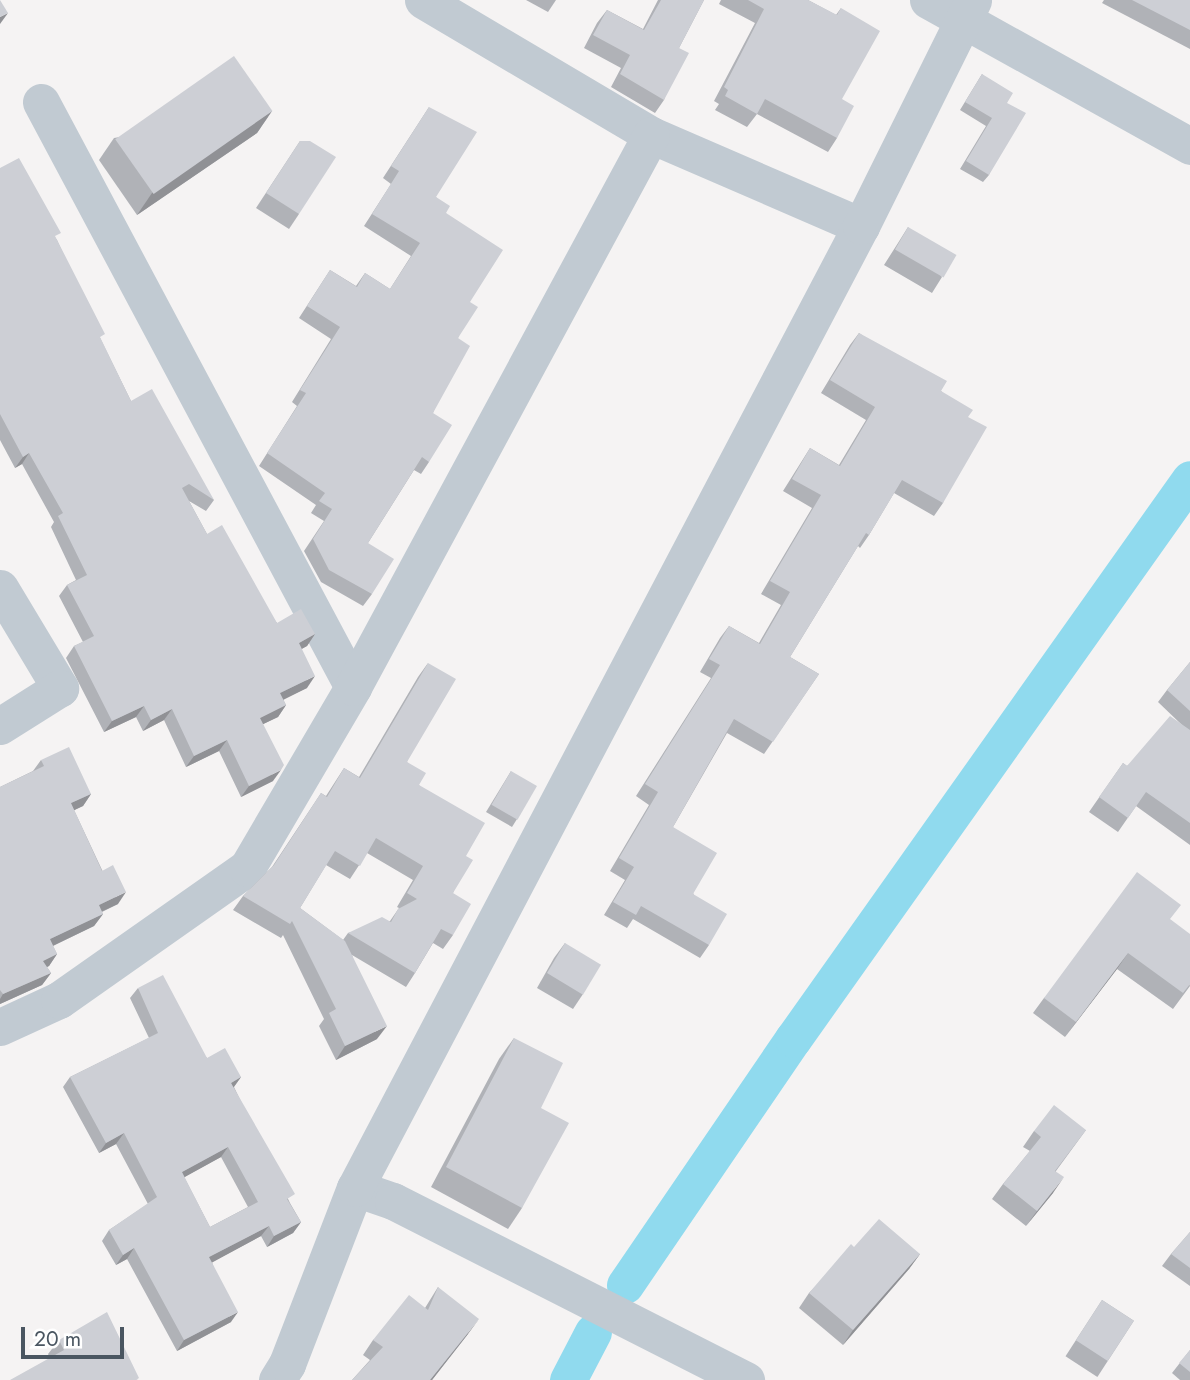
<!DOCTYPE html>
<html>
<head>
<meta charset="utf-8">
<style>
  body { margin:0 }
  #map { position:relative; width:1190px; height:1380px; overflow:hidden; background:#f5f3f3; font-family:Jost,sans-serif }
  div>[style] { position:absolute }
  .canal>* { height:37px; margin:-18.5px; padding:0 18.5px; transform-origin:18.5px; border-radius:18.5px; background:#90daee }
  .minor>* { height:37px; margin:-18.5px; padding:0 18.5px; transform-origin:18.5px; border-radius:18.5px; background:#c1cad2 }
  .wall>* { inset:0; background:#b0b2b7; transform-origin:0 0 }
  .shaded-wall>* { inset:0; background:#909195 }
  .building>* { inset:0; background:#cdcfd5; transform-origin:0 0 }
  span { translate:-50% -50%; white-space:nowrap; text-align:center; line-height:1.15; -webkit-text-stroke:5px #fff; paint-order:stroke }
  .scale { position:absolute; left:21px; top:1327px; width:103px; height:32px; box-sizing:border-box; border:4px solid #4a5661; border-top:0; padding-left:9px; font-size:21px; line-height:24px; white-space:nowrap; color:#4a5661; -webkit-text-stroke:5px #fff; paint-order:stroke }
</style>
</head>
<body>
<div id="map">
  <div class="canal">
    <div style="left:625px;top:1285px;width:298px;rotate:-55.7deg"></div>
    <div style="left:793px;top:1039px;width:686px;rotate:-54.67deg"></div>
    <div style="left:568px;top:1380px;width:54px;rotate:-62.5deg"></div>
  </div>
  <div class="minor">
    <div style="left:423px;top:0;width:265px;rotate:30.6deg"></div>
    <div style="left:651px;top:135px;width:229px;rotate:23.4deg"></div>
    <div style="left:928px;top:0;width:300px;rotate:29.1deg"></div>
    <div style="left:41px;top:102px;width:663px;rotate:61.93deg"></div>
    <div style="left:0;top:588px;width:117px;rotate:59deg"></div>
    <div style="left:60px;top:688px;width:71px;rotate:147.7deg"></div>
    <div style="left:0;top:1027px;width:65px;rotate:-24.6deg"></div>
    <div style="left:59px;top:1000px;width:230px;rotate:-35.1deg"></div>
    <div style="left:247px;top:868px;width:210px;rotate:-59.6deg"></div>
    <div style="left:353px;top:687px;width:627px;rotate:-61.64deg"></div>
    <div style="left:355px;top:1188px;width:40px;rotate:18.9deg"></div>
    <div style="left:393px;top:1201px;width:396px;rotate:26.9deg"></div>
    <div style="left:277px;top:1380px;width:19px;rotate:-58deg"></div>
    <div style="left:287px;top:1364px;width:189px;rotate:-68.9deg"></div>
    <div style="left:355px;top:1188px;width:1087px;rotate:-62.26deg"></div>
    <div style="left:861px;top:226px;width:252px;rotate:-63.6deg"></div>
  </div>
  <div class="wall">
    <div style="clip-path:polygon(526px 0,556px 0,548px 12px)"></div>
    <div style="clip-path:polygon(658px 0,704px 0,679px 48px,664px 100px,655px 113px,611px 87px,621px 68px,584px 48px,597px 23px,607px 10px,643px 29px)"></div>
    <div style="clip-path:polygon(721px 0,808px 0,836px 15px,841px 8px,842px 99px,837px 138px,828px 152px,757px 114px,747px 127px,715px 110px,719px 104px,714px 101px,755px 23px,719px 4px)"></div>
    <div style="clip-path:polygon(1104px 0,1190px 0,1190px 49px,1102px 3px)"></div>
    <div style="clip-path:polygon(982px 74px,1007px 103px,989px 175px,983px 182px,960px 169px,986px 126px,960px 110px)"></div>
    <div style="clip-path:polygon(429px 107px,436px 197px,446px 213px,470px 302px,433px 413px,429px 462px,421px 474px,414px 470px,368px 543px,372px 594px,363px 606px,321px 582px,304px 551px,324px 521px,311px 513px,316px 505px,259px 466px,297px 406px,292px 402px,331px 339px,299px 318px,330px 270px,356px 286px,365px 273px,390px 289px,411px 256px,364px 226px,391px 184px,383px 178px)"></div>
    <div style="clip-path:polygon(272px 111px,257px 133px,137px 215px,99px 160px,114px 138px)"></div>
    <div style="clip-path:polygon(300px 141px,299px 214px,289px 229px,256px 208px)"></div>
    <div style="clip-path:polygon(0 168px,57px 240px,101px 340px,131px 401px,214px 500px,206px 511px,189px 501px,207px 534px,277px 623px,315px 634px,307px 646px,301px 649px,307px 688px,283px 699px,286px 705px,278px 717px,263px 724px,273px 781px,241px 797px,219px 751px,186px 767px,164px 720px,143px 731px,136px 717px,104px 732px,66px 658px,74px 646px,83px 642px,59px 596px,67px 585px,76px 580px,51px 527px,54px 522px,22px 464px,15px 468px,0 440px)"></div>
    <div style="clip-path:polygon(908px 227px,942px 277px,932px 293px,884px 265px,898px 243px)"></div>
    <div style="clip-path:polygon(859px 333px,941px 391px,968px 417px,943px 503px,934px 516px,894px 493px,869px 535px,860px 548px,858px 546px,790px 657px,819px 674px,764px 754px,727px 733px,673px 827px,709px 945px,700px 958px,633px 919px,627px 928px,604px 915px,625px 880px,610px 871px,649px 805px,636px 796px,711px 678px,700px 672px,720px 638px,729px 626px,759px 643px,781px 605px,761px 594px,812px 508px,783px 491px,810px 448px,839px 465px,866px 420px,821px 393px,850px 345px)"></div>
    <div style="clip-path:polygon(1190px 662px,1190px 845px,1136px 806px,1118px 832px,1089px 812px,1123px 763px,1127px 766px,1182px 725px,1158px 702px,1167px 690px)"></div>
    <div style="clip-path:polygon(evenodd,428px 663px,407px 762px,419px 785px,466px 856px,453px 893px,453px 935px,443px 949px,433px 943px,415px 973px,406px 987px,352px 955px,377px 1039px,336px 1060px,319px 1026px,324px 1019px,283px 935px,281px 938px,233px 910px,243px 896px,272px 867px,321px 793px,326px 796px,344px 768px,359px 777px,418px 677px,428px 663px,367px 853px,413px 880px,397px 907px,399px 908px,390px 921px,348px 933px,343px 940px,300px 908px,326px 865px,350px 879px,367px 853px)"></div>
    <div style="clip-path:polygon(41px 760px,91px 794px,83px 806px,74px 810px,118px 904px,102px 912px,103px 914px,94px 926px,53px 946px,57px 954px,49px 966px,47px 967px,51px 973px,42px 985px,0 1004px,0 787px,33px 771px)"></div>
    <div style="clip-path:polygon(511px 771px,517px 819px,512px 827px,486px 812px)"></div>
    <div style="clip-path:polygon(1171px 920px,1190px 986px,1173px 1009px,1117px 969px,1065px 1037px,1033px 1013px,1044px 998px)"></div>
    <div style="clip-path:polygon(565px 943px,583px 994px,573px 1009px,537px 988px,554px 958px)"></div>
    <div style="clip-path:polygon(evenodd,138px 988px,207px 1058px,241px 1077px,234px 1087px,290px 1203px,301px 1222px,293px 1233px,267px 1247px,261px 1236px,212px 1262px,231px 1322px,177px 1351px,127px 1259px,116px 1265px,102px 1241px,109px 1230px,148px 1204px,116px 1144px,99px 1153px,63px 1087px,70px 1077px,149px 1038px,130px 998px,138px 988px,221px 1157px,248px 1207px,210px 1227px,184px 1177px,221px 1157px)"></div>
    <div style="clip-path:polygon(514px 1038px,541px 1108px,522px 1208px,508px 1229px,431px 1187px,499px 1059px)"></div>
    <div style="clip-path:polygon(1086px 1130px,1056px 1171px,1053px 1193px,1026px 1226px,992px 1199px,1003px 1184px,1030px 1151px,1023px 1147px,1034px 1131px)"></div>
    <div style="clip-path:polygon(1190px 1232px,1190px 1286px,1162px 1266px,1171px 1254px)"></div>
    <div style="clip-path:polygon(854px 1247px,920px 1254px,909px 1269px,843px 1345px,799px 1308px,809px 1293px)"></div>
    <div style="clip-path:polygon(438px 1287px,468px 1334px,432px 1380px,352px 1380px,370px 1360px,363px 1355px,373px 1340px,425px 1308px)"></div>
    <div style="left:1102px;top:1300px;width:38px;height:67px;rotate:33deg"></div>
    <div style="clip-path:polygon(59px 1340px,138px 1380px,50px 1358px,48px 1354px)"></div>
    <div style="clip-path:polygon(1190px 1350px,1190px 1380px,1180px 1380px,1172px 1373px)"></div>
  </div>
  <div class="shaded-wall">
    <div style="clip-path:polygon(8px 13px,0 24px,0 17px)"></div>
    <div style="clip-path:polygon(272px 111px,257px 133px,137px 215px,152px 193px)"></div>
    <div style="clip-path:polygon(29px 453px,22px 464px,15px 468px,23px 457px)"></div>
    <div style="clip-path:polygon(315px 634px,307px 646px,291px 655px,299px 643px)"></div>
    <div style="clip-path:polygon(315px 676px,307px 688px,273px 705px,280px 693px)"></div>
    <div style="clip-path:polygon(286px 705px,278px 717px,253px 729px,260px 718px)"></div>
    <div style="clip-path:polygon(144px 706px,136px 717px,104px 732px,112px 721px)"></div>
    <div style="clip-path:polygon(172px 709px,164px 720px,143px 731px,151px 720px)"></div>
    <div style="clip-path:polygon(227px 740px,219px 751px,186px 767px,194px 756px)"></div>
    <div style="clip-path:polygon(281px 770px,273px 781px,241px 797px,249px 786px)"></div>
    <div style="clip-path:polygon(91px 794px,83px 806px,62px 816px,71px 803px)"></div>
    <div style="clip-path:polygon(126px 892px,118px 904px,90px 917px,99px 905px)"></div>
    <div style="clip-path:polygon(103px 914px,94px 926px,42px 951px,50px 939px)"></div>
    <div style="clip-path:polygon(1128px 953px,1117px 969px,1065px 1037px,1076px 1022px)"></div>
    <div style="clip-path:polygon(57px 954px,49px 966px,34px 973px,43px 961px)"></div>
    <div style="clip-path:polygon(51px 973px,42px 985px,0 1004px,0 999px,3px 994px)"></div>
    <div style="clip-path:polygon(387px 1026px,377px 1039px,336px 1060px,345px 1046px)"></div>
    <div style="clip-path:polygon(241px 1077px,233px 1088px,231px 1083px)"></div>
    <div style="clip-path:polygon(124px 1133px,116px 1144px,99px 1153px,106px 1143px)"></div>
    <div style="clip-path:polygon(228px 1147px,221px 1157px,174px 1183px,182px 1172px)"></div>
    <div style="clip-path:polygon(1064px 1177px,1053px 1193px,1026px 1226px,1037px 1211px)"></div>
    <div style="clip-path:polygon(301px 1222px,293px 1233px,267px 1247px,274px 1236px)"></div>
    <div style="clip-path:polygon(269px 1226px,261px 1236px,202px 1268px,209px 1257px)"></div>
    <div style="clip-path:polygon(134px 1248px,127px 1259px,116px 1265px,123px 1255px)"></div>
    <div style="clip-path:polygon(920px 1254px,909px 1269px,843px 1345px,853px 1330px)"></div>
    <div style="clip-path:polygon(238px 1312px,231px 1322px,177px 1351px,184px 1340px)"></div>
    <div style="clip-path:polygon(479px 1319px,468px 1334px,432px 1380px,430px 1380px)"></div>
  </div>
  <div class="building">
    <div style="clip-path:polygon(0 0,8px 13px,0 17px)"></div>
    <div style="clip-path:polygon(661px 0,704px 0,679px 48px,689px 53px,664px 100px,620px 74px,630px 55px,593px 35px,607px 10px,644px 30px)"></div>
    <div style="clip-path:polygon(748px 0,808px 0,837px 15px,841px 8px,880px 31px,842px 99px,854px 106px,837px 138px,765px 99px,757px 114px,725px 96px,728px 90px,724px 87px,764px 9px)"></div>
    <div style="clip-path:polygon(1132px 0,1190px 0,1190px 30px)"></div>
    <div style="left:234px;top:56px;width:67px;height:145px;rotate:55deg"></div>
    <div style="clip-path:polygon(982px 74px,1013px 93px,1007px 103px,1026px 113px,989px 175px,966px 161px,992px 118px,965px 102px)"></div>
    <div style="clip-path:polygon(429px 107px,477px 132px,436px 197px,450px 206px,446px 213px,503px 250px,470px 302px,478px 307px,458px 338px,470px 346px,433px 413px,452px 425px,429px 462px,422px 457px,368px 543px,394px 559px,372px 594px,329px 570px,313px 539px,332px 509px,319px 501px,325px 493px,267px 453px,306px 393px,300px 390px,340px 327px,307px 306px,330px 270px,357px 287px,365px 273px,390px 289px,420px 243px,372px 214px,399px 171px,391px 166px)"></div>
    <div style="clip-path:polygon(300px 141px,310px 141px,336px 157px,299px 214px,266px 193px)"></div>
    <div style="clip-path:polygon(19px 158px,61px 233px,55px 236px,105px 334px,100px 337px,131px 401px,152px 389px,214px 500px,189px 484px,182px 488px,207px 534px,222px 525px,277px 623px,301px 609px,315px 634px,299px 643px,315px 676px,280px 693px,286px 705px,260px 718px,284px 765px,281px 770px,249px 786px,227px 740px,194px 756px,172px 709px,151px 720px,144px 706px,112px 721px,74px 646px,94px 636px,67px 585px,87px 575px,58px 516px,63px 513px,29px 453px,23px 457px,0 414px,0 168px)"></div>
    <div style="left:908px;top:227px;width:56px;height:26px;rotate:30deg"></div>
    <div style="clip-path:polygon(859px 333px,947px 381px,941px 391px,973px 410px,968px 417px,987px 427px,943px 503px,902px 480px,869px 535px,866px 533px,790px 657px,819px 674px,773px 742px,734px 719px,673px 827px,717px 853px,693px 894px,727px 914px,709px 945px,641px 906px,636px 915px,613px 902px,634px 867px,619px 858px,658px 792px,645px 784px,720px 665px,709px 659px,729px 626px,760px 644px,790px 592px,770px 581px,821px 495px,792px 479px,810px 448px,840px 466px,875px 407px,830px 380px)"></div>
    <div style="clip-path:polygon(1190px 662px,1190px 711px,1167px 690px)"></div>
    <div style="clip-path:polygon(428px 663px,456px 679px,407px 762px,426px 773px,419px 785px,485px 823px,466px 856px,473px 860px,453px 893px,471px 904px,453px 935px,441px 929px,415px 973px,348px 933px,382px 917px,391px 922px,398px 909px,417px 899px,407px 893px,423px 866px,376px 838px,360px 866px,335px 851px,300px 908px,345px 941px,387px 1026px,345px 1046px,329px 1013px,336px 1009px,292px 921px,290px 924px,243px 896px,274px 865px,321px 793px,327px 797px,344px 768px,360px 778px)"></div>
    <div style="clip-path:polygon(1170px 716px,1190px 730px,1190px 823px,1146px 792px,1128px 818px,1099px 797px,1123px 763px,1127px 766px)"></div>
    <div style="clip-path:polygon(69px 747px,91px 794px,71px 803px,102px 871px,113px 865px,126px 892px,99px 905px,103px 914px,50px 939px,57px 954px,43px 961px,51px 973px,3px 994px,0 990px,0 787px,44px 766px,41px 760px)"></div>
    <div style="left:511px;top:771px;width:30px;height:39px;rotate:30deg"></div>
    <div style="clip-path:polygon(1137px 872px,1181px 905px,1170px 919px,1190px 934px,1190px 984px,1183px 993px,1128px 953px,1076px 1022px,1044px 998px)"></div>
    <div style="left:565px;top:943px;width:42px;height:35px;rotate:31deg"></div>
    <div style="clip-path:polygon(evenodd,163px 975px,207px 1058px,225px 1048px,241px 1077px,231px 1083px,295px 1194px,287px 1199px,301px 1222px,274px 1236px,269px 1226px,209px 1257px,238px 1312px,184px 1340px,134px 1248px,123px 1255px,109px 1230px,157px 1197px,124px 1133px,106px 1143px,70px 1077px,158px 1033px,138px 988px,163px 975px,228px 1147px,258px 1202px,210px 1227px,182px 1172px,228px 1147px)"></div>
    <div style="clip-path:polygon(514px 1038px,563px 1063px,541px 1108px,569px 1123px,522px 1208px,446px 1167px)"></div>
    <div style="clip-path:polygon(1054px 1105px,1086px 1130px,1055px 1171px,1064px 1177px,1037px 1211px,1003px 1184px,1041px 1137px,1034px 1131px)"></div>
    <div style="clip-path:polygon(879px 1219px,920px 1254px,853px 1330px,809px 1293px,851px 1244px,854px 1247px)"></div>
    <div style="clip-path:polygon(1190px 1232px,1190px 1268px,1171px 1254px)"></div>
    <div style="clip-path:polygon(438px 1287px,479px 1319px,430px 1380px,352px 1380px,383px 1347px,373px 1340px,409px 1295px,428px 1310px)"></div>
    <div style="left:1102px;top:1300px;width:38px;height:48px;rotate:33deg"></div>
    <div style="clip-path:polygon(107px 1312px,139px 1378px,136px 1380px,10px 1380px,64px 1350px,59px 1340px)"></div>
    <div style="clip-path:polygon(1190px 1350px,1190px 1372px,1179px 1363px)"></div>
  </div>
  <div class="scale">20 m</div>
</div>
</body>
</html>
